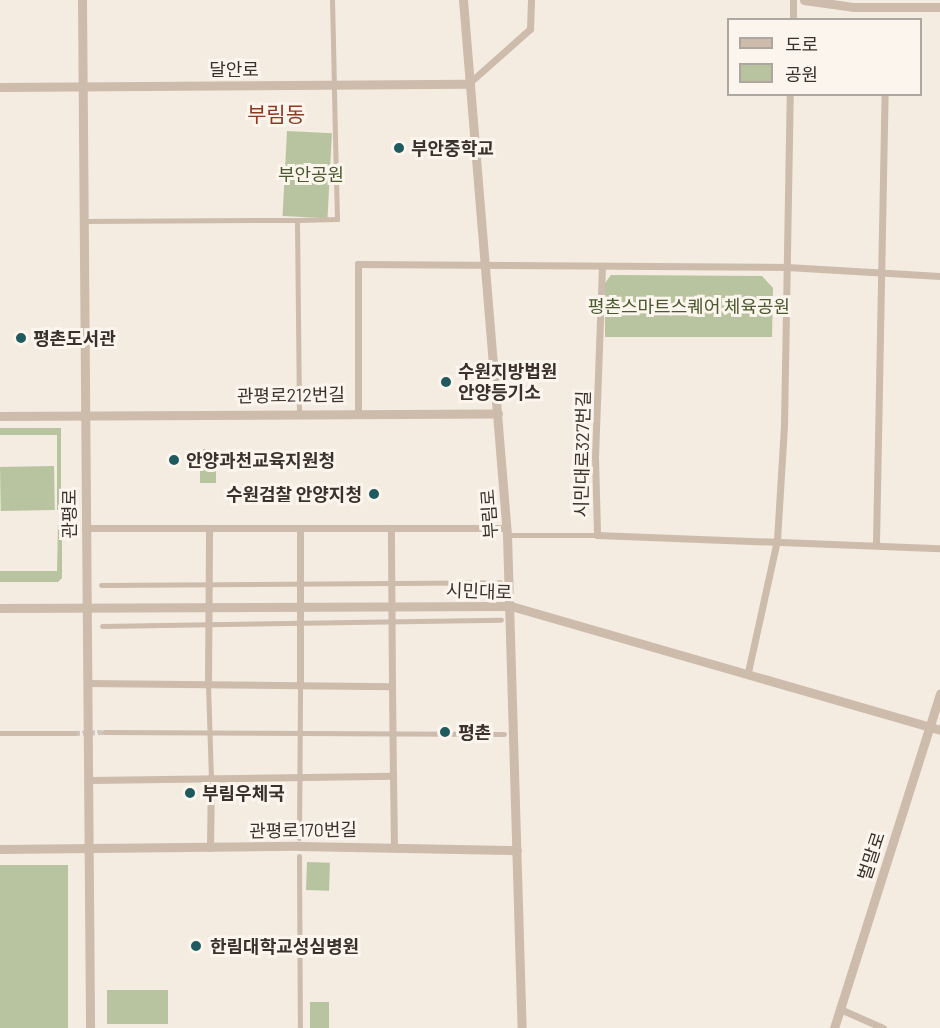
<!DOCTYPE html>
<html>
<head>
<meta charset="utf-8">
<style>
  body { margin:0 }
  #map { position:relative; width:940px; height:1028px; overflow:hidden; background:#f4ebe1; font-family:Barlow,"Noto Sans KR",sans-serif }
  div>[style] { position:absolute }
  .green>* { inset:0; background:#b8c4a0; transform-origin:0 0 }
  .pedestrian-tunnel>* { height:5px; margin-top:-2.5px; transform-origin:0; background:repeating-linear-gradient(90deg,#cfc6bd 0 5px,transparent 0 7.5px) }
  .pedestrian>* { height:5px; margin:-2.5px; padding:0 2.5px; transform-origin:2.5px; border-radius:2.5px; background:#cdbbac }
  .minor>* { height:7px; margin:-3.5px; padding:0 3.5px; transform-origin:3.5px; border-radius:3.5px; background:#cdbbac }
  .tertiary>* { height:9px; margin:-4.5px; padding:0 4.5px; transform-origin:4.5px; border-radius:4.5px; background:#cdbbac }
  .pedestrian-bridge>* { height:5px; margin:-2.5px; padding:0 2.5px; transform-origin:2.5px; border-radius:2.5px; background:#cdbbac }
  .dots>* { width:16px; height:16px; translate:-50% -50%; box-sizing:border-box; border:3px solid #fbf5ee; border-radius:50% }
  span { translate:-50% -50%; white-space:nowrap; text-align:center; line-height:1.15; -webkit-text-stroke:6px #fbf5ee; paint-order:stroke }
  .street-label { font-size:18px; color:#3b302b }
  .poi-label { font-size:18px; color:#3b302b; font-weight:700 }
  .left { translate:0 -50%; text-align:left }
  .right { translate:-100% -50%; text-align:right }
  .park-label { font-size:18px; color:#4a5a2e }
  .quarter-label { font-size:21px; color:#8c3b22 }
  .legend { position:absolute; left:727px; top:18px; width:195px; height:78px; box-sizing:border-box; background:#fbf5ee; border:2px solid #aea6a0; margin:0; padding:8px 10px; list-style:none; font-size:18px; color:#3b302b }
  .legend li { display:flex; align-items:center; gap:12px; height:30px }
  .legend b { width:30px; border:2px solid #aea6a0 }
</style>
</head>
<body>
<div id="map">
  <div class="green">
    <div style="left:287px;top:131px;width:45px;height:85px;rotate:3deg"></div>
    <div style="clip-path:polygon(611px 275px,762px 276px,773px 288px,772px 337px,605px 337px,605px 283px)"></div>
    <div style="clip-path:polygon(0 428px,61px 428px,61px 510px,57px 510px,57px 435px,0 435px)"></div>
    <div style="left:200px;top:449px;width:16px;height:34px"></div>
    <div style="left:54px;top:466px;width:44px;height:54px;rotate:89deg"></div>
    <div style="clip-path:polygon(58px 524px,62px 524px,62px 578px,58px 582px,0 582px,0 571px,57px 571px)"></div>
    <div style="left:307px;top:862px;width:23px;height:28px;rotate:2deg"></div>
    <div style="left:0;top:865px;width:68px;height:163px"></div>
    <div style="left:168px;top:990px;width:34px;height:61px;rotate:90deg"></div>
    <div style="left:310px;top:1002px;width:19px;height:26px"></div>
  </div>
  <div class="pedestrian-tunnel">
    <div style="left:75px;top:733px;width:29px;rotate:-2deg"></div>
  </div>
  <div class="pedestrian">
    <div style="left:332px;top:0;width:42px;rotate:88.6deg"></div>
    <div style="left:297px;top:220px;width:40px;rotate:-1.4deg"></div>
    <div style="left:337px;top:219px;width:84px;rotate:-91.4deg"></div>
    <div style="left:84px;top:221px;width:213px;rotate:-0.3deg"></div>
    <div style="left:297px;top:220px;width:192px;rotate:89.4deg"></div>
    <div style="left:507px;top:535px;width:90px"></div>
    <div style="left:101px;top:585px;width:399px;rotate:-0.4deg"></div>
    <div style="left:102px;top:626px;width:399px;rotate:-0.9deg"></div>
    <div style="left:208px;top:684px;width:93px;rotate:88.2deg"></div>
    <div style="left:104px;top:732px;width:400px;rotate:0.3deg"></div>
    <div style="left:0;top:733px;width:75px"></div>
    <div style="left:299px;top:838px;width:152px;rotate:-89.6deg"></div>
    <div style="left:299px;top:856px;width:172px;rotate:89.7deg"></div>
  </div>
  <div class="minor">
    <div style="left:793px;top:20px;width:20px;rotate:-90deg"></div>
    <div style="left:468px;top:84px;width:83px;rotate:-41.6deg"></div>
    <div style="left:530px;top:29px;width:29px;rotate:-88deg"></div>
    <div style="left:602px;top:266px;width:190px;rotate:92.1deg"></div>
    <div style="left:595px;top:456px;width:79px;rotate:88.5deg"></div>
    <div style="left:597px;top:535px;width:343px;rotate:2.2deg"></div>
    <div style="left:358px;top:411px;width:147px;rotate:-90deg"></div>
    <div style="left:358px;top:264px;width:429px;rotate:0.4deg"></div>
    <div style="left:787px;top:267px;width:153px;rotate:3.4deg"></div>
    <div style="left:85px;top:528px;width:422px"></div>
    <div style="left:300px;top:528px;width:158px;rotate:90deg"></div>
    <div style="left:876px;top:543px;width:449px;rotate:-88.9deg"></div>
    <div style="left:748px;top:672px;width:135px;rotate:-77.6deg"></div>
    <div style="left:777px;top:540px;width:115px;rotate:-86.5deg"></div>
    <div style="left:784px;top:425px;width:331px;rotate:-89deg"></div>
    <div style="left:87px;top:683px;width:305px;rotate:0.6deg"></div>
    <div style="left:392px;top:686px;width:158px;rotate:-90.4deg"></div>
    <div style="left:208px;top:684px;width:156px;rotate:-89.6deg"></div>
    <div style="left:392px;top:686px;width:90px;rotate:89.4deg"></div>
    <div style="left:90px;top:780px;width:303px;rotate:-0.8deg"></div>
    <div style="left:393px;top:776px;width:70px;rotate:89.2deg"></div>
    <div style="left:210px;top:848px;width:71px;rotate:-89.2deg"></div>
    <div style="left:840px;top:1009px;width:47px;rotate:23.8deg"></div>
  </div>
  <div class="tertiary">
    <div style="left:82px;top:0;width:1028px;rotate:89.55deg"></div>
    <div style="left:463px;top:0;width:537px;rotate:85.3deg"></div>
    <div style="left:507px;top:535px;width:493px;rotate:88.3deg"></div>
    <div style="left:804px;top:0;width:49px;rotate:8.1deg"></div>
    <div style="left:853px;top:7px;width:87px"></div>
    <div style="left:0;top:87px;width:468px;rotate:-0.4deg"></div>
    <div style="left:0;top:416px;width:498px;rotate:-0.3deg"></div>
    <div style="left:0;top:608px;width:511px;rotate:-0.22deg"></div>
    <div style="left:511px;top:606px;width:447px;rotate:16.1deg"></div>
    <div style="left:0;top:849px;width:299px;rotate:-0.6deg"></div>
    <div style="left:299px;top:846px;width:218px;rotate:1.1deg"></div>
    <div style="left:834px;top:1028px;width:351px;rotate:-72.4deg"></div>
  </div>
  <div class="pedestrian-bridge">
    <div style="left:333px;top:42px;width:93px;rotate:88.8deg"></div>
  </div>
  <div class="dots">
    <div style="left:399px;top:148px;background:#1f5a5e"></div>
    <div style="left:21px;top:338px;background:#1f5a5e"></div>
    <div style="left:446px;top:382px;background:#1f5a5e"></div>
    <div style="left:174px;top:460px;background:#1f5a5e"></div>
    <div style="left:374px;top:494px;background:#1f5a5e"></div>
    <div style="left:445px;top:732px;background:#1f5a5e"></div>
    <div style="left:190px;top:793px;background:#1f5a5e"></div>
    <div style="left:196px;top:946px;background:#1f5a5e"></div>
  </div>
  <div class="street-label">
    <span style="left:234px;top:69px">달안로</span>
    <span style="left:291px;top:395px;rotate:-1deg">관평로212번길</span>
    <span style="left:582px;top:454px;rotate:-89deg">시민대로327번길</span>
    <span style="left:69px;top:514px;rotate:-90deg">관평로</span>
    <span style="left:489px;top:514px;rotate:-94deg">부림로</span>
    <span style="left:479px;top:591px;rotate:2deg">시민대로</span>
    <span style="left:303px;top:830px;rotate:-1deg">관평로170번길</span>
    <span style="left:871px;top:856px;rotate:-72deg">벌말로</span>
  </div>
  <div class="poi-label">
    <span class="left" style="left:411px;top:148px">부안중학교</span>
    <span class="left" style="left:33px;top:338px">평촌도서관</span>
    <span class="left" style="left:458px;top:382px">수원지방법원<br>안양등기소</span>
    <span class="left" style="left:186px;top:460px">안양과천교육지원청</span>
    <span class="right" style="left:362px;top:494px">수원검찰 안양지청</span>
    <span class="left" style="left:458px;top:732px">평촌</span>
    <span class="left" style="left:202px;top:793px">부림우체국</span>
    <span class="left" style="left:210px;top:946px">한림대학교성심병원</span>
  </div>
  <div class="park-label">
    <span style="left:311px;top:174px">부안공원</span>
    <span style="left:689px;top:306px">평촌스마트스퀘어 체육공원</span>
  </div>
  <div class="quarter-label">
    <span style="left:276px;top:114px">부림동</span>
  </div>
  <ul class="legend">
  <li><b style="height:8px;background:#cdbbac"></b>도로</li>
  <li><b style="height:16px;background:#b8c4a0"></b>공원</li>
  </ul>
</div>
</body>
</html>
